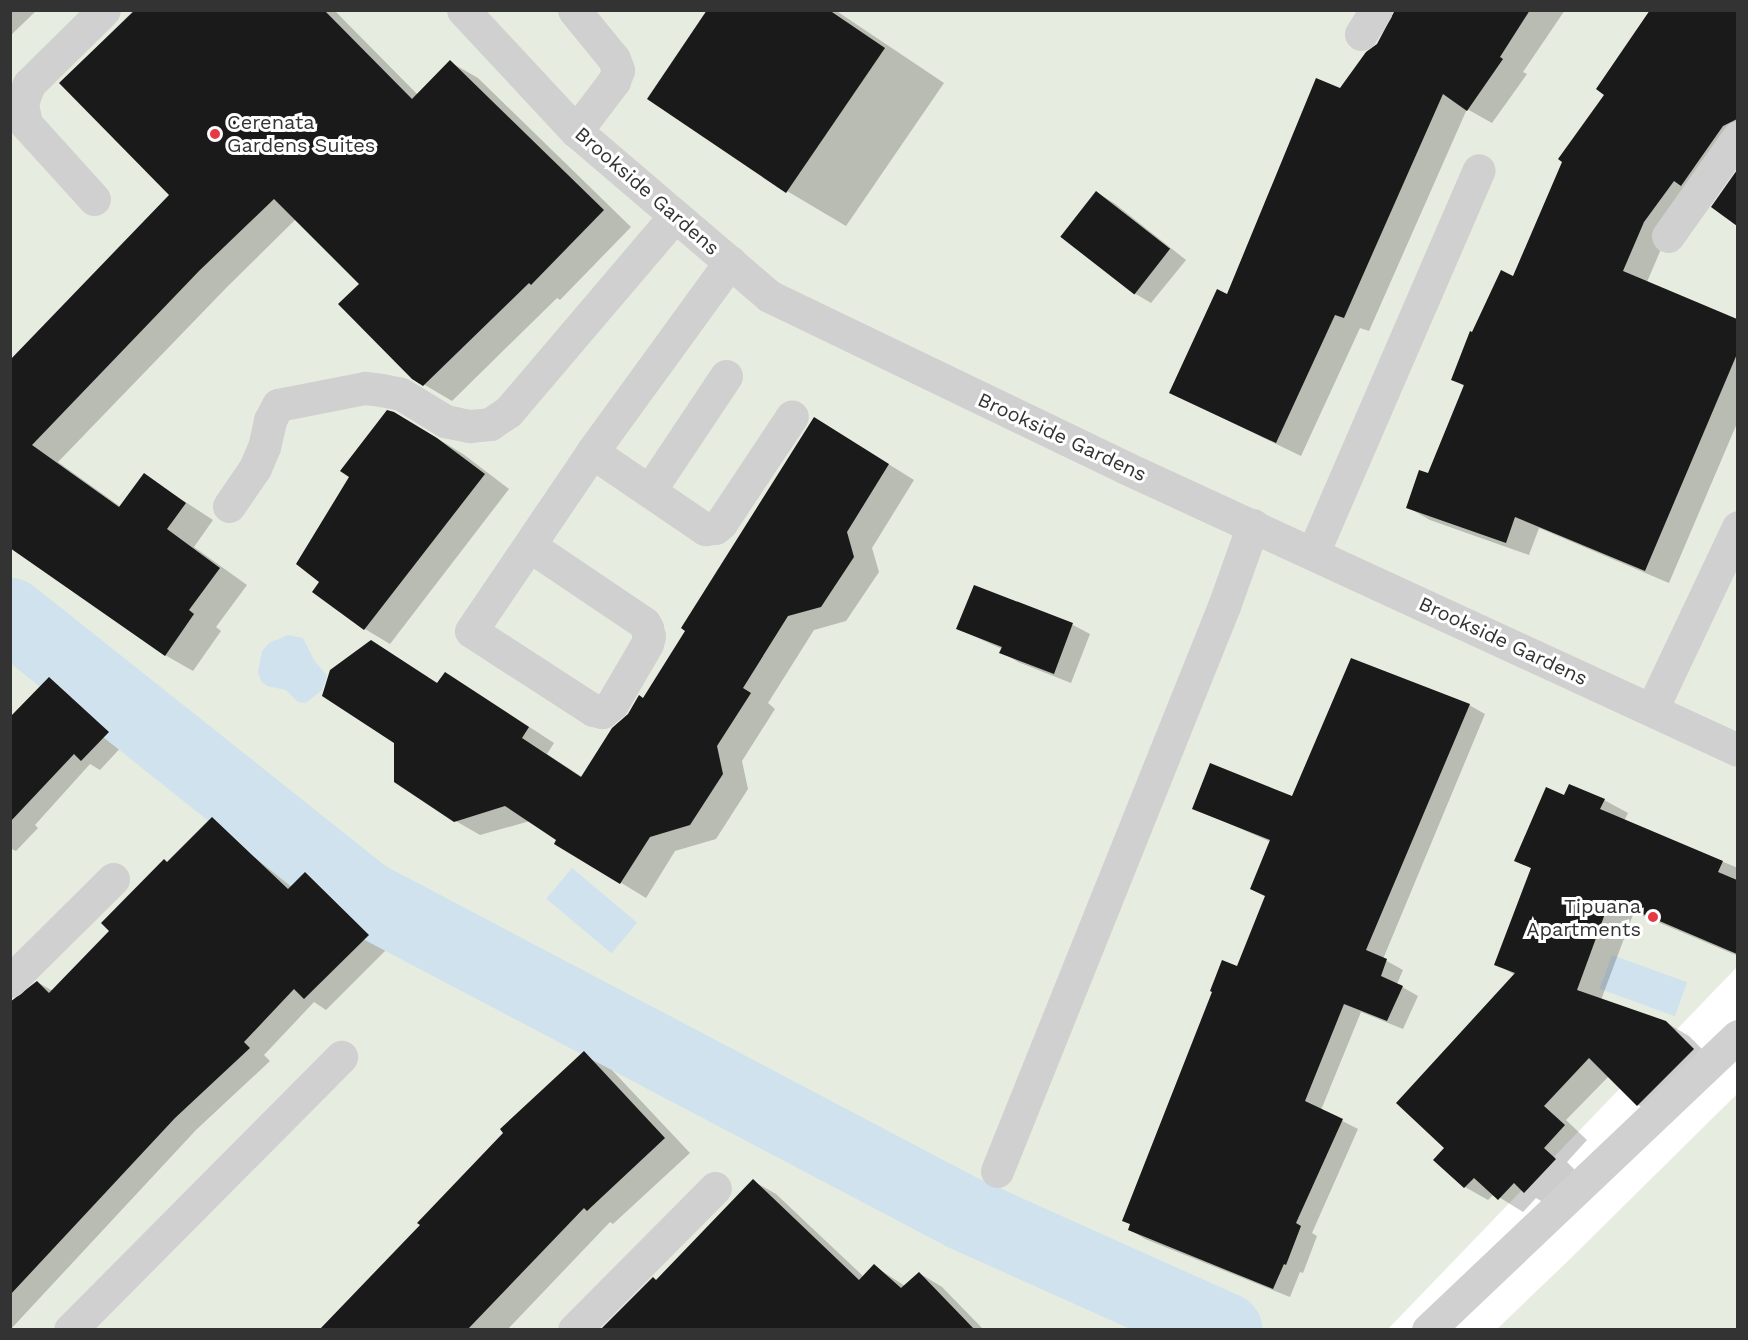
<!DOCTYPE html>
<html>
<head>
<meta charset="utf-8">
<style>
  body { margin:0 }
  #map { position:relative; width:1748px; height:1340px; overflow:hidden; background:#fff; font-family:"Work Sans",sans-serif }
  div>[style] { position:absolute }
  .green>* { inset:0; background:#e6ecdf }
  .water>* { inset:0; background:#cfe2ee; transform-origin:0 0 }
  .shadow>* { inset:0; background:#0003 }
  .river>* { height:75px; margin:-37.5px; padding:0 37.5px; transform-origin:37.5px; border-radius:37.5px; background:#cfe2ee }
  .building>* { inset:0; background:#1a1a1a; transform-origin:0 0 }
  .minor>* { height:33px; margin:-16.5px; padding:0 16.5px; transform-origin:16.5px; border-radius:16.5px; background:#d0d0d0 }
  .dots>* { width:16px; height:16px; translate:-50% -50%; box-sizing:border-box; border:3px solid #fff; border-radius:50% }
  span { translate:-50% -50%; white-space:nowrap; text-align:center; line-height:1.15; -webkit-text-stroke:6px #fff; paint-order:stroke }
  .poi-label { font-size:20px; color:#333 }
  .left { translate:0 -50%; text-align:left }
  .right { translate:-100% -50%; text-align:right }
  .street-label { font-size:20px; color:#333 }
  .frame { position:absolute; inset:0; border:12px solid #333; pointer-events:none }
</style>
</head>
<body>
<div id="map">
  <div class="green">
    <div style="clip-path:polygon(10px 11px,1737px 11px,1737px 967px,1388px 1329px,11px 1329px)"></div>
    <div style="clip-path:polygon(1737px 1094px,1737px 1329px,1497px 1329px,1571px 1258px)"></div>
  </div>
  <div class="water">
    <div style="clip-path:polygon(288px 635px,303px 638px,314px 660px,327px 676px,322px 690px,306px 703px,298px 702px,286px 690px,267px 686px,261px 681px,258px 672px,262px 651px,269px 643px)"></div>
    <div style="left:572px;top:868px;width:85px;height:40px;rotate:40deg"></div>
    <div style="left:1612px;top:955px;width:80px;height:36px;rotate:20deg"></div>
  </div>
  <div class="shadow">
    <div style="clip-path:polygon(10px 10px,37px 10px,10px 36px)"></div>
    <div style="clip-path:polygon(134px 10px,334px 10px,418px 95px,450px 62px,478px 78px,631px 227px,560px 300px,557px 298px,452px 401px,413px 378px,361px 284px,296px 219px,227px 287px,58px 462px,121px 507px,144px 475px,213px 520px,194px 547px,247px 585px,216px 627px,221px 631px,193px 671px,165px 655px,10px 479px,171px 195px,61px 83px)"></div>
    <div style="clip-path:polygon(709px 10px,835px 10px,944px 83px,846px 226px,787px 191px)"></div>
    <div style="clip-path:polygon(1397px 10px,1565px 10px,1523px 72px,1527px 74px,1492px 123px,1467px 109px,1369px 331px,1360px 328px,1301px 456px,1171px 393px,1228px 296px,1341px 90px,1378px 45px)"></div>
    <div style="clip-path:polygon(1652px 10px,1738px 10px,1738px 151px,1667px 235px,1647px 282px,1738px 320px,1738px 421px,1669px 583px,1539px 528px,1529px 555px,1430px 520px,1407px 507px,1429px 475px,1465px 387px,1453px 379px,1473px 334px,1514px 278px,1606px 94px)"></div>
    <div style="clip-path:polygon(1738px 173px,1738px 225px,1713px 207px)"></div>
    <div style="clip-path:polygon(1097px 193px,1114px 203px,1186px 260px,1151px 303px,1134px 293px,1062px 236px)"></div>
    <div style="clip-path:polygon(420px 428px,463px 454px,509px 489px,390px 644px,365px 629px,322px 582px)"></div>
    <div style="clip-path:polygon(840px 434px,914px 480px,872px 548px,879px 572px,846px 621px,814px 630px,768px 703px,775px 709px,742px 761px,748px 789px,716px 839px,675px 851px,646px 898px,556px 843px,559px 840px,530px 821px,480px 835px,454px 820px,395px 742px,371px 642px,439px 684px,446px 674px,471px 689px,554px 743px,547px 754px,582px 777px,644px 700px)"></div>
    <div style="clip-path:polygon(975px 587px,1073px 625px,1090px 634px,1071px 683px,1018px 662px,1001px 652px,1002px 649px,958px 629px)"></div>
    <div style="clip-path:polygon(49px 679px,66px 689px,125px 743px,100px 770px,90px 764px,35px 825px,38px 828px,16px 851px,10px 848px,10px 719px)"></div>
    <div style="clip-path:polygon(1469px 705px,1485px 714px,1383px 959px,1403px 970px,1397px 984px,1418px 996px,1403px 1029px,1361px 1012px,1321px 1110px,1358px 1129px,1312px 1233px,1317px 1236px,1303px 1273px,1300px 1272px,1290px 1297px,1145px 1239px,1130px 1230px,1131px 1225px,1124px 1221px,1238px 968px,1266px 897px,1271px 842px,1193px 808px,1293px 798px)"></div>
    <div style="clip-path:polygon(1565px 797px,1604px 800px,1628px 813px,1624px 821px,1738px 868px,1738px 956px,1634px 912px,1601px 1000px,1665px 1022px,1689px 1036px,1717px 1064px,1661px 1118px,1638px 1105px,1609px 1076px,1566px 1120px,1587px 1140px,1567px 1162px,1578px 1173px,1548px 1205px,1536px 1198px,1523px 1212px,1494px 1194px,1488px 1200px,1465px 1187px,1446px 1148px,1515px 975px,1496px 964px,1532px 869px,1516px 860px)"></div>
    <div style="clip-path:polygon(212px 819px,233px 831px,292px 887px,305px 874px,326px 886px,389px 947px,326px 1010px,314px 1002px,264px 1055px,270px 1061px,196px 1130px,10px 1330px,10px 1016px,37px 982px,53px 991px,112px 931px,168px 863px)"></div>
    <div style="clip-path:polygon(584px 1053px,610px 1068px,690px 1153px,613px 1224px,610px 1222px,507px 1330px,322px 1330px)"></div>
    <div style="clip-path:polygon(753px 1181px,776px 1194px,864px 1277px,874px 1266px,905px 1286px,919px 1273px,942px 1287px,983px 1329px,602px 1330px,653px 1279px,657px 1281px)"></div>
  </div>
  <div class="river">
    <div style="left:10px;top:615px;width:455px;rotate:38.5deg"></div>
    <div style="left:366px;top:898px;width:674px;rotate:27.78deg"></div>
    <div style="left:962px;top:1212px;width:288px;rotate:24.2deg"></div>
  </div>
  <div class="building">
    <div style="clip-path:polygon(135px 10px,324px 10px,412px 99px,450px 60px,604px 210px,531px 285px,529px 283px,423px 386px,412px 379px,338px 304px,359px 284px,274px 199px,199px 271px,32px 445px,119px 507px,144px 473px,186px 503px,167px 529px,220px 568px,189px 610px,194px 614px,165px 656px,10px 548px,10px 360px,169px 195px,59px 83px)"></div>
    <div style="clip-path:polygon(707px 10px,829px 10px,885px 48px,786px 193px,647px 99px)"></div>
    <div style="clip-path:polygon(1395px 10px,1530px 10px,1500px 57px,1503px 59px,1467px 111px,1443px 94px,1344px 318px,1335px 315px,1276px 443px,1169px 393px,1217px 289px,1227px 294px,1316px 78px,1340px 88px,1366px 52px,1377px 44px)"></div>
    <div style="clip-path:polygon(1650px 10px,1737px 10px,1737px 119px,1723px 126px,1681px 186px,1674px 181px,1644px 222px,1623px 271px,1737px 319px,1737px 354px,1645px 571px,1515px 517px,1506px 543px,1406px 508px,1419px 470px,1428px 473px,1464px 385px,1451px 380px,1470px 331px,1472px 332px,1501px 270px,1513px 276px,1562px 162px,1558px 159px,1604px 95px,1596px 89px)"></div>
    <div style="clip-path:polygon(1737px 170px,1737px 226px,1711px 207px)"></div>
    <div style="left:1096px;top:191px;width:94px;height:58px;rotate:38deg"></div>
    <div style="clip-path:polygon(387px 410px,394px 412px,437px 438px,485px 474px,364px 630px,312px 592px,319px 582px,296px 564px,349px 477px,340px 471px)"></div>
    <div style="clip-path:polygon(814px 417px,889px 464px,847px 532px,854px 557px,821px 607px,788px 616px,743px 688px,751px 693px,717px 746px,723px 774px,690px 825px,650px 837px,620px 884px,554px 844px,556px 840px,505px 806px,454px 822px,394px 782px,394px 743px,322px 696px,330px 670px,371px 640px,437px 683px,445px 672px,529px 727px,522px 738px,581px 777px,612px 728px,628px 714px,639px 695px,643px 698px,685px 631px,681px 628px)"></div>
    <div style="clip-path:polygon(974px 585px,1073px 623px,1054px 674px,999px 653px,1002px 647px,956px 629px)"></div>
    <div style="clip-path:polygon(1351px 658px,1470px 704px,1366px 950px,1387px 959px,1381px 976px,1403px 986px,1387px 1021px,1344px 1004px,1305px 1101px,1343px 1119px,1296px 1223px,1301px 1226px,1286px 1265px,1284px 1264px,1273px 1289px,1128px 1230px,1130px 1224px,1122px 1221px,1212px 992px,1210px 991px,1222px 960px,1237px 966px,1265px 896px,1250px 889px,1270px 840px,1192px 809px,1210px 763px,1292px 796px)"></div>
    <div style="clip-path:polygon(49px 677px,109px 732px,81px 761px,74px 754px,10px 822px,10px 717px)"></div>
    <div style="clip-path:polygon(1569px 784px,1605px 799px,1600px 809px,1723px 861px,1718px 872px,1737px 880px,1737px 954px,1610px 900px,1577px 990px,1666px 1021px,1694px 1049px,1637px 1106px,1589px 1058px,1544px 1106px,1565px 1125px,1544px 1148px,1556px 1159px,1524px 1193px,1514px 1183px,1498px 1200px,1474px 1178px,1464px 1188px,1433px 1160px,1444px 1148px,1396px 1103px,1515px 973px,1494px 965px,1531px 868px,1514px 861px,1546px 787px,1564px 795px)"></div>
    <div style="clip-path:polygon(212px 817px,288px 889px,305px 872px,369px 935px,304px 999px,294px 989px,244px 1042px,250px 1048px,175px 1118px,10px 1295px,10px 1002px,37px 981px,49px 993px,109px 931px,101px 923px,164px 859px,167px 862px)"></div>
    <div style="clip-path:polygon(584px 1051px,665px 1138px,587px 1211px,584px 1208px,468px 1329px,320px 1329px,420px 1225px,417px 1223px,503px 1133px,500px 1129px)"></div>
    <div style="clip-path:polygon(753px 1179px,859px 1280px,874px 1264px,901px 1288px,919px 1272px,974px 1329px,601px 1329px,653px 1277px,656px 1280px)"></div>
  </div>
  <div class="minor">
    <div style="left:463px;top:10px;width:166px;rotate:47deg"></div>
    <div style="left:576px;top:131px;width:254px;rotate:40.5deg"></div>
    <div style="left:769px;top:296px;width:394px;rotate:25.7deg"></div>
    <div style="left:1124px;top:467px;width:676px;rotate:24.75deg"></div>
    <div style="left:574px;top:10px;width:63px;rotate:50.8deg"></div>
    <div style="left:614px;top:59px;width:12px;rotate:70deg"></div>
    <div style="left:618px;top:70px;width:12px;rotate:110deg"></div>
    <div style="left:614px;top:81px;width:63px;rotate:127.2deg"></div>
    <div style="left:1361px;top:34px;width:28px;rotate:-58deg"></div>
    <div style="left:94px;top:199px;width:101px;rotate:-132.2deg"></div>
    <div style="left:26px;top:124px;width:21px;rotate:-101deg"></div>
    <div style="left:22px;top:103px;width:20px;rotate:-70deg"></div>
    <div style="left:29px;top:84px;width:105px;rotate:-44.6deg"></div>
    <div style="left:1668px;top:236px;width:121px;rotate:-54.7deg"></div>
    <div style="left:592px;top:452px;width:137px;rotate:34.3deg"></div>
    <div style="left:705px;top:529px;width:10px;rotate:-6deg"></div>
    <div style="left:715px;top:528px;width:8px;rotate:-40deg"></div>
    <div style="left:721px;top:523px;width:128px;rotate:-56.4deg"></div>
    <div style="left:650px;top:490px;width:137px;rotate:-56.3deg"></div>
    <div style="left:229px;top:506px;width:46px;rotate:-55.6deg"></div>
    <div style="left:255px;top:468px;width:23px;rotate:-67deg"></div>
    <div style="left:264px;top:447px;width:28px;rotate:-77deg"></div>
    <div style="left:270px;top:420px;width:17px;rotate:-62deg"></div>
    <div style="left:278px;top:405px;width:89px;rotate:-11.1deg"></div>
    <div style="left:365px;top:388px;width:16px;rotate:7deg"></div>
    <div style="left:381px;top:390px;width:20px;rotate:11deg"></div>
    <div style="left:401px;top:394px;width:52px;rotate:31.5deg"></div>
    <div style="left:445px;top:421px;width:25px;rotate:12deg"></div>
    <div style="left:469px;top:426px;width:21px;rotate:-5deg"></div>
    <div style="left:490px;top:424px;width:22px;rotate:-34deg"></div>
    <div style="left:508px;top:412px;width:257px;rotate:-49.6deg"></div>
    <div style="left:530px;top:546px;width:138px;rotate:34deg"></div>
    <div style="left:644px;top:623px;width:6px;rotate:59deg"></div>
    <div style="left:647px;top:628px;width:8px;rotate:76deg"></div>
    <div style="left:649px;top:636px;width:8px;rotate:104deg"></div>
    <div style="left:647px;top:644px;width:69px;rotate:120.3deg"></div>
    <div style="left:612px;top:704px;width:13px;rotate:141deg"></div>
    <div style="left:602px;top:712px;width:9px;rotate:-167deg"></div>
    <div style="left:593px;top:710px;width:145px;rotate:-147.1deg"></div>
    <div style="left:471px;top:631px;width:216px;rotate:-55.9deg"></div>
    <div style="left:592px;top:452px;width:235px;rotate:-54deg"></div>
    <div style="left:1313px;top:553px;width:417px;rotate:-66.6deg"></div>
    <div style="left:1652px;top:709px;width:201px;rotate:-64.7deg"></div>
    <div style="left:10px;top:981px;width:145px;rotate:-44.7deg"></div>
    <div style="left:997px;top:1171px;width:609px;rotate:-68.11deg"></div>
    <div style="left:1224px;top:606px;width:86px;rotate:-70.3deg"></div>
    <div style="left:70px;top:1330px;width:385px;rotate:-45.2deg"></div>
    <div style="left:574px;top:1330px;width:200px;rotate:-45.2deg"></div>
    <div style="left:1428px;top:1330px;width:427px;rotate:-43.5deg"></div>
  </div>
  <div class="dots">
    <div style="left:215px;top:134px;background:#e63946"></div>
    <div style="left:1653px;top:917px;background:#e63946"></div>
  </div>
  <div class="poi-label">
    <span class="left" style="left:227px;top:134px">Cerenata<br>Gardens Suites</span>
    <span class="right" style="left:1641px;top:918px">Tipuana<br>Apartments</span>
  </div>
  <div class="street-label">
    <span style="left:647px;top:191px;rotate:41deg">Brookside Gardens</span>
    <span style="left:1062px;top:437px;rotate:25deg">Brookside Gardens</span>
    <span style="left:1503px;top:641px;rotate:25deg">Brookside Gardens</span>
  </div>
  <div class="frame"></div>
</div>
</body>
</html>
